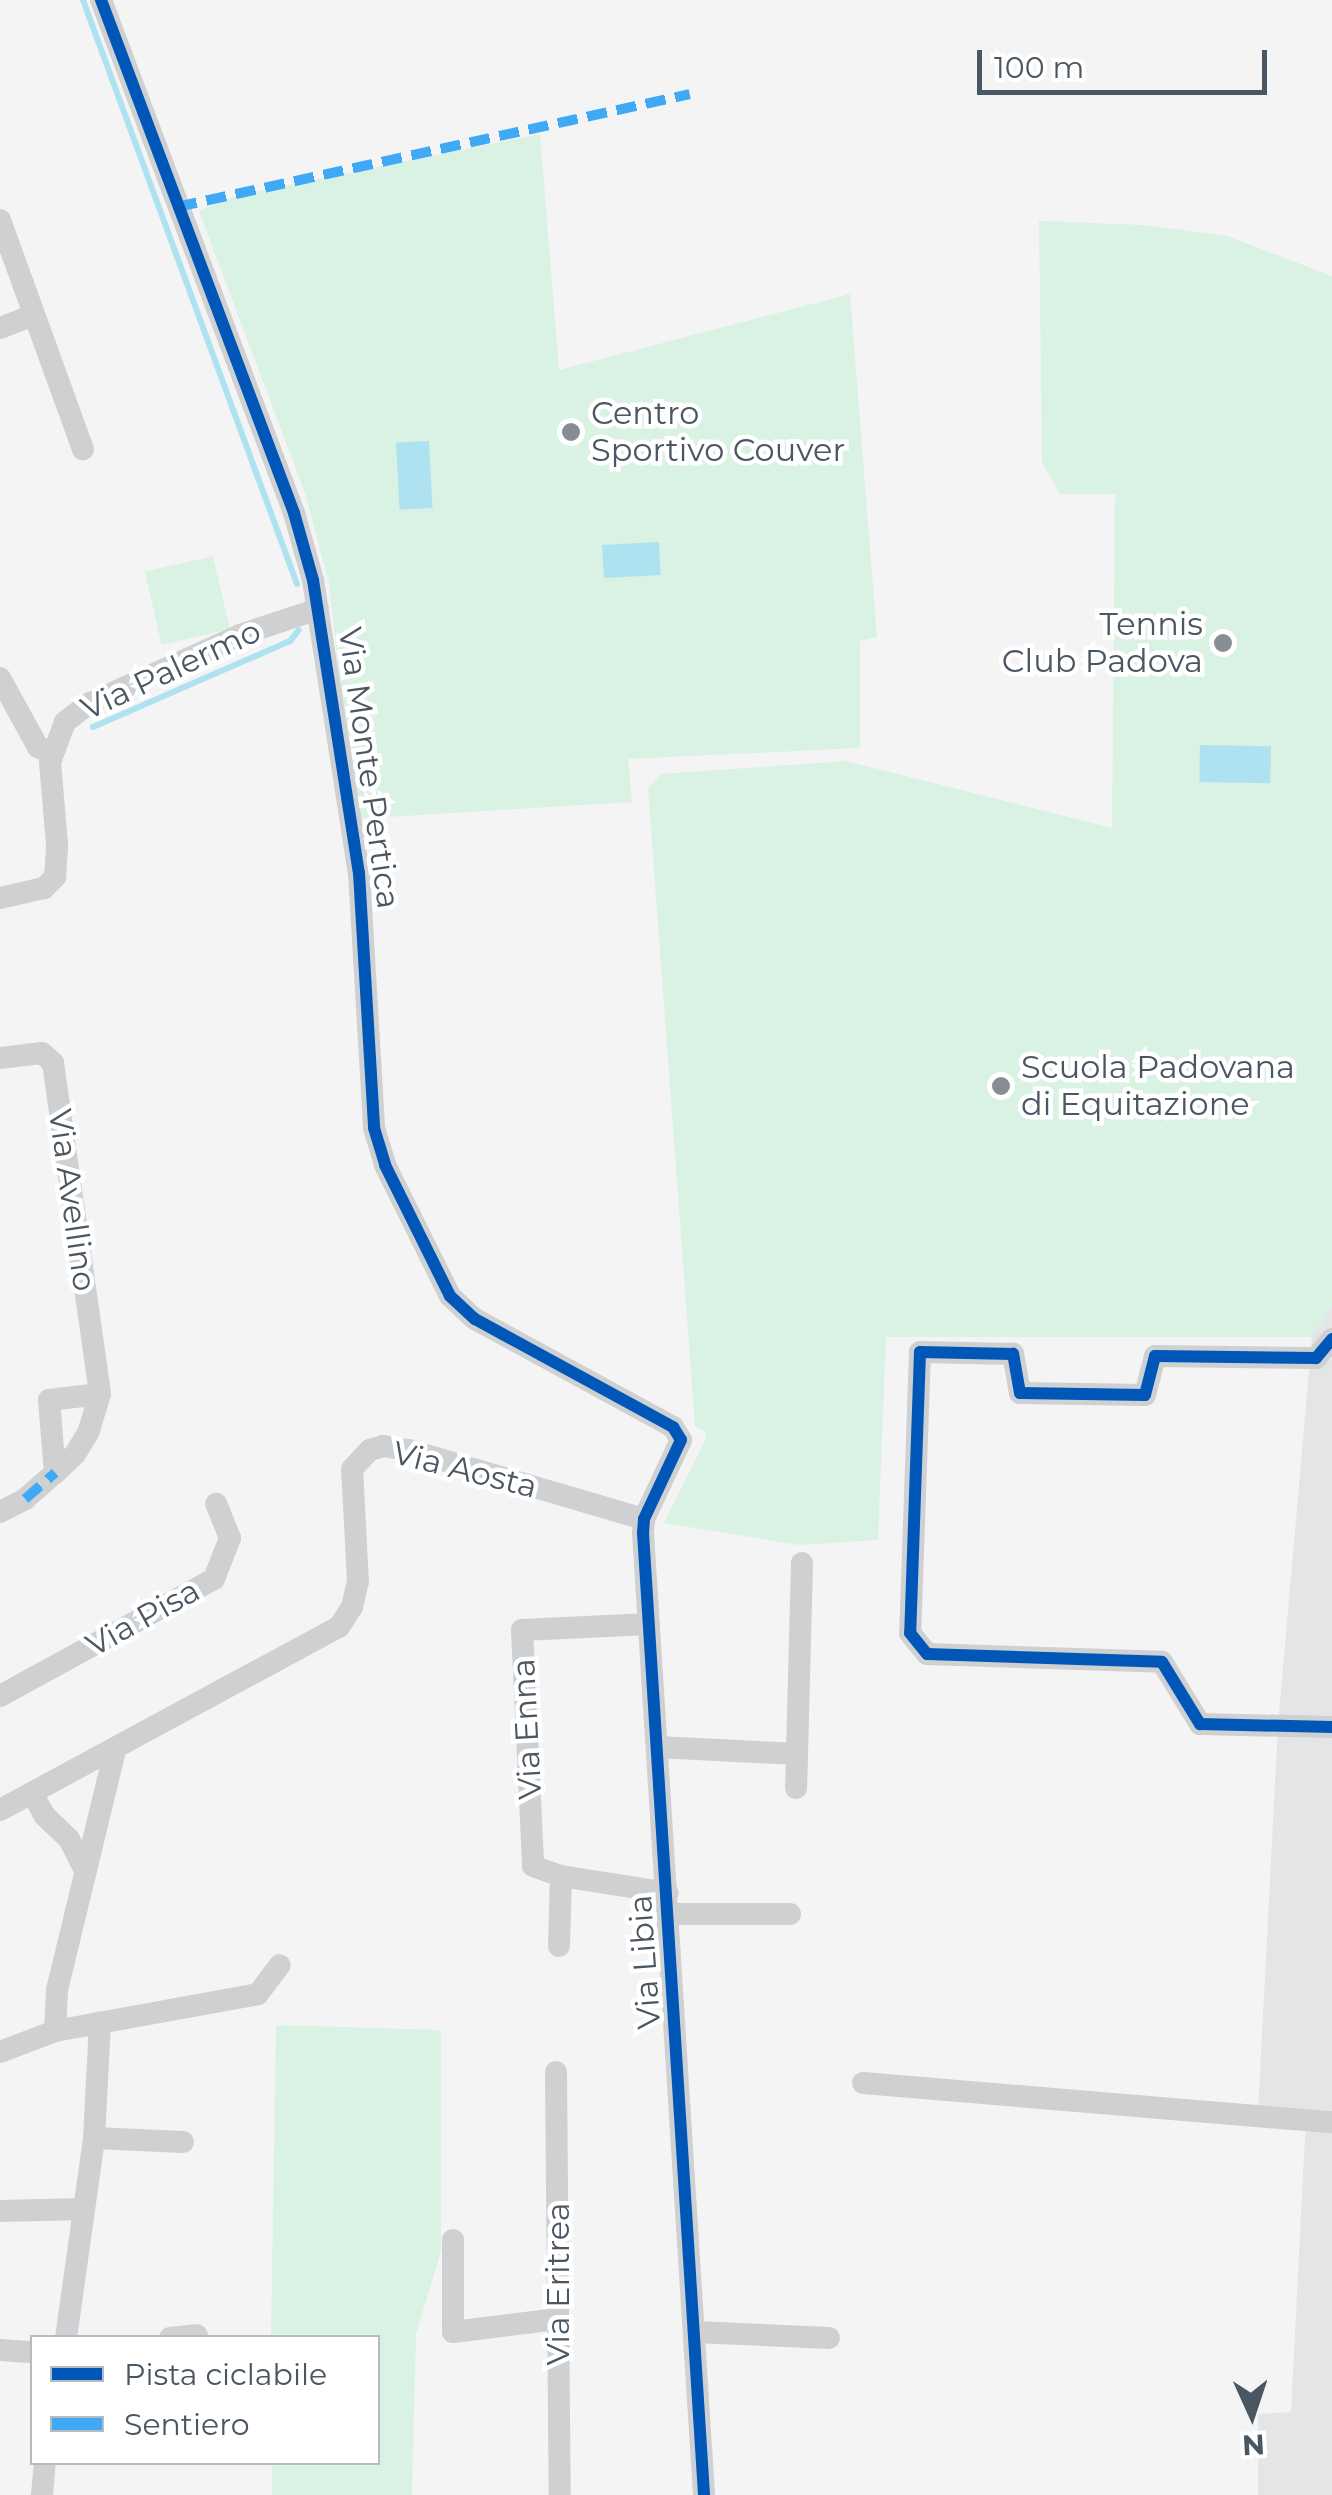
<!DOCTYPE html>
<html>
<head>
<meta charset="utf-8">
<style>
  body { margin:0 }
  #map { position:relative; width:1332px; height:2495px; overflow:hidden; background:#f4f4f4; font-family:Montserrat,sans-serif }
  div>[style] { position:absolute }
  .airport>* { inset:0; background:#e4e5e7 }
  .green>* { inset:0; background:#d9f2e3; transform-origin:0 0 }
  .water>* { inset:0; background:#aee2f0; transform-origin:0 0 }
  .stream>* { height:6px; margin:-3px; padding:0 3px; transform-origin:3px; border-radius:3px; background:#aee2f0 }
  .street>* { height:22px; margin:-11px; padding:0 11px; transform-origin:11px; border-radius:11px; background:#ced0d2 }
  .quiet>* { height:10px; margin-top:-5px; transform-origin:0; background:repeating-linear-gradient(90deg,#3fa9f5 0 20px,transparent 0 30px) }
  .cycleway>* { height:12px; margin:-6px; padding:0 6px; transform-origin:6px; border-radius:6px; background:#0057b8 }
  .dots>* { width:28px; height:28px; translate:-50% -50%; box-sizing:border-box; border:5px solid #fff; border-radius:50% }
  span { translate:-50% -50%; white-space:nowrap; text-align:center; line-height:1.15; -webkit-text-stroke:9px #fff; paint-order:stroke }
  .poi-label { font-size:32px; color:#4a5661 }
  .left { translate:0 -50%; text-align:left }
  .right { translate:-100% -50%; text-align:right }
  .street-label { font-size:32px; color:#4a5661 }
  .legend { position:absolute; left:30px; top:2335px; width:350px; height:130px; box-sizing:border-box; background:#fff; border:2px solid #b7bbc0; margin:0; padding:12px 18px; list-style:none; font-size:30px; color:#4a5661 }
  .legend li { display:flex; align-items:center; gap:20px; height:50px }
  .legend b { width:50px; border:2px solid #b7bbc0 }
  .north { position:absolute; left:1202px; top:2365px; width:100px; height:100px; -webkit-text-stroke:8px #fff; paint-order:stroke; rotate:177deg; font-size:28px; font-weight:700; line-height:40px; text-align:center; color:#4a5661 }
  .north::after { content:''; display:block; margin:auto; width:35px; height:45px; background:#4a5661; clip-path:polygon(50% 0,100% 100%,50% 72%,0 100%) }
  .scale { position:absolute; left:977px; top:50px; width:290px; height:45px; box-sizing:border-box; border:5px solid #4a5661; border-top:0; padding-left:12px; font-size:30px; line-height:35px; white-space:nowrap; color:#4a5661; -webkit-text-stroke:8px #fff; paint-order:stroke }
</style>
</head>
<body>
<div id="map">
  <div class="airport">
    <div style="clip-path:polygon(1332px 1306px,1332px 2495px,1258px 2495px,1258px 2414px,1291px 2412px,1306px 2117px,1258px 2112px,1278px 1725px,1312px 1337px)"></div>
  </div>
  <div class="green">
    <div style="clip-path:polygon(540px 134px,559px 370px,850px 294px,877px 637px,860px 641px,860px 748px,628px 759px,632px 802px,355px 819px,329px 583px,305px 493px,199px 211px,235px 196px)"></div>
    <div style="clip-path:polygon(1039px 221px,1144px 225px,1227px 236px,1332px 276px,1332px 1306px,1312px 1337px,886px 1337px,878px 1540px,799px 1545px,664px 1523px,706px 1439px,705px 1432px,695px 1426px,648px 788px,661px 774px,846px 761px,1112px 828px,1115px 494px,1060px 494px,1042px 462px)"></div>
    <div style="left:213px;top:556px;width:75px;height:70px;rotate:77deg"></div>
    <div style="clip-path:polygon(276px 2025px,441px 2030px,441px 2251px,416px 2334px,412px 2495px,272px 2495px,272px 2463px,378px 2462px,378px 2338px,271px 2337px)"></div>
  </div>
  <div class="water">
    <div style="left:429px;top:441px;width:67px;height:33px;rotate:87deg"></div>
    <div style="left:659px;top:542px;width:33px;height:57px;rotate:87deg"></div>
    <div style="left:1200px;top:745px;width:71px;height:37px;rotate:1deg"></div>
  </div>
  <div class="stream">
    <div style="left:83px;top:0;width:622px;rotate:69.88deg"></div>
    <div style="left:93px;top:727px;width:215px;rotate:-23.6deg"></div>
    <div style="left:290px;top:641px;width:14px;rotate:-51deg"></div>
  </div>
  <div class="street">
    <div style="left:101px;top:0;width:548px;rotate:69.38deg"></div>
    <div style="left:294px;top:513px;width:70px;rotate:74.2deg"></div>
    <div style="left:313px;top:580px;width:297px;rotate:81.1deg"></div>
    <div style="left:359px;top:873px;width:255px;rotate:86.6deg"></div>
    <div style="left:374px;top:1128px;width:39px;rotate:73deg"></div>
    <div style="left:385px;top:1165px;width:146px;rotate:63.6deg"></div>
    <div style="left:450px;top:1296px;width:34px;rotate:43deg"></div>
    <div style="left:475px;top:1319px;width:226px;rotate:28.6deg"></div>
    <div style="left:673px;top:1427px;width:15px;rotate:58deg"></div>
    <div style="left:681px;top:1440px;width:87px;rotate:115.1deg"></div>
    <div style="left:644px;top:1519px;width:14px;rotate:94deg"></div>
    <div style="left:643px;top:1533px;width:964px;rotate:86.37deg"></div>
    <div style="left:0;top:220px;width:244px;rotate:70.1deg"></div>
    <div style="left:0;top:328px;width:36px;rotate:-21deg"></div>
    <div style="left:0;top:678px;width:79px;rotate:61.2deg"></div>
    <div style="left:38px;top:747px;width:13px;rotate:23deg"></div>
    <div style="left:0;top:898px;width:45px;rotate:-12.8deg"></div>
    <div style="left:44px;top:888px;width:16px;rotate:-45deg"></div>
    <div style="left:55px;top:877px;width:32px;rotate:-86deg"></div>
    <div style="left:57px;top:845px;width:83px;rotate:-94.8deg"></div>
    <div style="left:50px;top:762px;width:43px;rotate:-69.4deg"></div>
    <div style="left:65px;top:722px;width:29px;rotate:-38deg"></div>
    <div style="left:88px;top:704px;width:167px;rotate:-24.4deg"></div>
    <div style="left:240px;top:635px;width:82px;rotate:-18.4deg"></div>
    <div style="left:0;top:1058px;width:42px;rotate:-6.8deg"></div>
    <div style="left:42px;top:1053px;width:15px;rotate:42deg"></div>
    <div style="left:53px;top:1063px;width:334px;rotate:81.9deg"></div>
    <div style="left:100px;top:1394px;width:39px;rotate:107deg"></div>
    <div style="left:89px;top:1431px;width:27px;rotate:121deg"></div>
    <div style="left:75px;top:1454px;width:28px;rotate:136deg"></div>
    <div style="left:55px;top:1473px;width:73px;rotate:-94.7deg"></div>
    <div style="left:49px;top:1400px;width:51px;rotate:-6.7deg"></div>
    <div style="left:1332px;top:1339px;width:25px;rotate:130deg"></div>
    <div style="left:1316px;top:1358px;width:161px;rotate:-179.3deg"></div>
    <div style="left:1155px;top:1356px;width:40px;rotate:104.4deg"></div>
    <div style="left:1145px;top:1395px;width:125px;rotate:-179.1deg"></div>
    <div style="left:1020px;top:1393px;width:40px;rotate:-100deg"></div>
    <div style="left:1013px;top:1354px;width:93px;rotate:-178.8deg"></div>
    <div style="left:920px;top:1352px;width:281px;rotate:92deg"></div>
    <div style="left:910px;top:1633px;width:27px;rotate:51deg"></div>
    <div style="left:927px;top:1654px;width:235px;rotate:1.9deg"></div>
    <div style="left:1162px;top:1662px;width:73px;rotate:58.5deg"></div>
    <div style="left:1200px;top:1724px;width:132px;rotate:1.3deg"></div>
    <div style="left:0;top:1512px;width:28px;rotate:-27deg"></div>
    <div style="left:25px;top:1499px;width:40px;rotate:-41deg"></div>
    <div style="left:649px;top:1624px;width:127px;rotate:177.3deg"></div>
    <div style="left:522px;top:1630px;width:236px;rotate:87.3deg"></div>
    <div style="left:533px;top:1866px;width:30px;rotate:20deg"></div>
    <div style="left:561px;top:1876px;width:108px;rotate:9deg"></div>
    <div style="left:0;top:1696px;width:244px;rotate:-28.7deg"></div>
    <div style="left:214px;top:1579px;width:44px;rotate:-68.7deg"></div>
    <div style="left:230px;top:1538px;width:37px;rotate:-112deg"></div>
    <div style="left:658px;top:1747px;width:139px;rotate:2.9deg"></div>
    <div style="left:797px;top:1754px;width:191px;rotate:-88.5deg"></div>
    <div style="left:796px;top:1788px;width:34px;rotate:-88deg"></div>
    <div style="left:32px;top:1793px;width:26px;rotate:61deg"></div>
    <div style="left:45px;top:1816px;width:33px;rotate:44deg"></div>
    <div style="left:69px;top:1839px;width:36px;rotate:63deg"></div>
    <div style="left:0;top:1810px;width:385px;rotate:-28.4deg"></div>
    <div style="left:339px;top:1627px;width:24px;rotate:-57deg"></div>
    <div style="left:352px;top:1607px;width:26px;rotate:-77deg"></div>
    <div style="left:358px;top:1582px;width:113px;rotate:-93deg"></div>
    <div style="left:352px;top:1469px;width:26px;rotate:-47deg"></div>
    <div style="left:370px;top:1450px;width:14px;rotate:-17deg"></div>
    <div style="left:383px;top:1446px;width:26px;rotate:9deg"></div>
    <div style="left:409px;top:1450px;width:245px;rotate:16.4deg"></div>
    <div style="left:669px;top:1914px;width:121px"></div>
    <div style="left:559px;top:1946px;width:70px;rotate:-88.4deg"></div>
    <div style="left:55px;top:2031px;width:41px;rotate:-87.2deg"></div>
    <div style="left:57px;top:1990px;width:246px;rotate:-76.4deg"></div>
    <div style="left:0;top:2052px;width:59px;rotate:-20.9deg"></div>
    <div style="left:55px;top:2031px;width:206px;rotate:-10.3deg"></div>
    <div style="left:258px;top:1994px;width:36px;rotate:-53deg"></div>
    <div style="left:556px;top:2072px;width:423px;rotate:89.5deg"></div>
    <div style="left:863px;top:2083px;width:471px;rotate:4.8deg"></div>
    <div style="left:94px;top:2138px;width:89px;rotate:2.6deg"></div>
    <div style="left:0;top:2211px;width:83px;rotate:-1.4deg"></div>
    <div style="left:453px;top:2240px;width:92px;rotate:90deg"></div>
    <div style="left:453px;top:2332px;width:106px;rotate:-7.1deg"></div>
    <div style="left:696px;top:2332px;width:133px;rotate:2.6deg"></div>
    <div style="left:66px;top:2338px;width:202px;rotate:-82deg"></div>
    <div style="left:94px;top:2138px;width:116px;rotate:-87deg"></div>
    <div style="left:170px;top:2338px;width:27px;rotate:-6deg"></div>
    <div style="left:0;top:2350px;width:32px;rotate:4deg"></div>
    <div style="left:42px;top:2495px;width:33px;rotate:-85deg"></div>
  </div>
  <div class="quiet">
    <div style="left:177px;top:207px;width:525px;rotate:-12.42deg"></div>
    <div style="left:25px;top:1499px;width:40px;rotate:-41deg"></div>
  </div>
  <div class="cycleway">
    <div style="left:101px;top:0;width:548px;rotate:69.38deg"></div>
    <div style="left:294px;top:513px;width:70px;rotate:74.2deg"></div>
    <div style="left:313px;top:580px;width:297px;rotate:81.1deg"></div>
    <div style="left:359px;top:873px;width:255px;rotate:86.6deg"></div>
    <div style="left:374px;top:1128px;width:39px;rotate:73deg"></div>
    <div style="left:385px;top:1165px;width:146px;rotate:63.6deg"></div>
    <div style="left:450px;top:1296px;width:34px;rotate:43deg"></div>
    <div style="left:475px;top:1319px;width:226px;rotate:28.6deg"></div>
    <div style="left:673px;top:1427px;width:15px;rotate:58deg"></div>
    <div style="left:681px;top:1440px;width:87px;rotate:115.1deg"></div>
    <div style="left:644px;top:1519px;width:14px;rotate:94deg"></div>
    <div style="left:643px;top:1533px;width:964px;rotate:86.37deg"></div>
    <div style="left:1332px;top:1339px;width:25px;rotate:130deg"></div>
    <div style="left:1316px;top:1358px;width:161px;rotate:-179.3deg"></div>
    <div style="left:1155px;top:1356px;width:40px;rotate:104.4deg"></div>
    <div style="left:1145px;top:1395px;width:125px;rotate:-179.1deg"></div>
    <div style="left:1020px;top:1393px;width:40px;rotate:-100deg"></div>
    <div style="left:1013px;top:1354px;width:93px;rotate:-178.8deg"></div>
    <div style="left:920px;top:1352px;width:281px;rotate:92deg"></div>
    <div style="left:910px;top:1633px;width:27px;rotate:51deg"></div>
    <div style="left:927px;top:1654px;width:235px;rotate:1.9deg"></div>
    <div style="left:1162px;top:1662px;width:73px;rotate:58.5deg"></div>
    <div style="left:1200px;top:1724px;width:132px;rotate:1.3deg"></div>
  </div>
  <div class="dots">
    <div style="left:571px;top:432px;background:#868d94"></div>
    <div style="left:1223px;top:643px;background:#868d94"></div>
    <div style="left:1001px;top:1086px;background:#868d94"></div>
  </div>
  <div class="poi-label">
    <span class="left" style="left:591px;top:432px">Centro<br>Sportivo Couver</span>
    <span class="right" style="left:1203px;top:643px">Tennis<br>Club Padova</span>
    <span class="left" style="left:1021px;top:1086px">Scuola Padovana<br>di Equitazione</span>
  </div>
  <div class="street-label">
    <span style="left:171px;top:670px;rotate:-25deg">Via Palermo</span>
    <span style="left:369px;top:768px;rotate:82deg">Via Monte Pertica</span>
    <span style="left:72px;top:1200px;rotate:82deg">Via Avellino</span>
    <span style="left:465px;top:1470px;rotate:14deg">Via Aosta</span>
    <span style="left:143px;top:1618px;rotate:-29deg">Via Pisa</span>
    <span style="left:527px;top:1729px;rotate:-93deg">Via Enna</span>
    <span style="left:645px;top:1962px;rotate:-94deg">Via Libia</span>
    <span style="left:558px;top:2284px;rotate:-90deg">Via Eritrea</span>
  </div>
  <ul class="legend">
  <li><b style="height:12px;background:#0057b8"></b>Pista ciclabile</li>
  <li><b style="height:12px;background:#3fa9f5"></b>Sentiero</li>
  </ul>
  <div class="north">N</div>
  <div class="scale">100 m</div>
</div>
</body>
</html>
